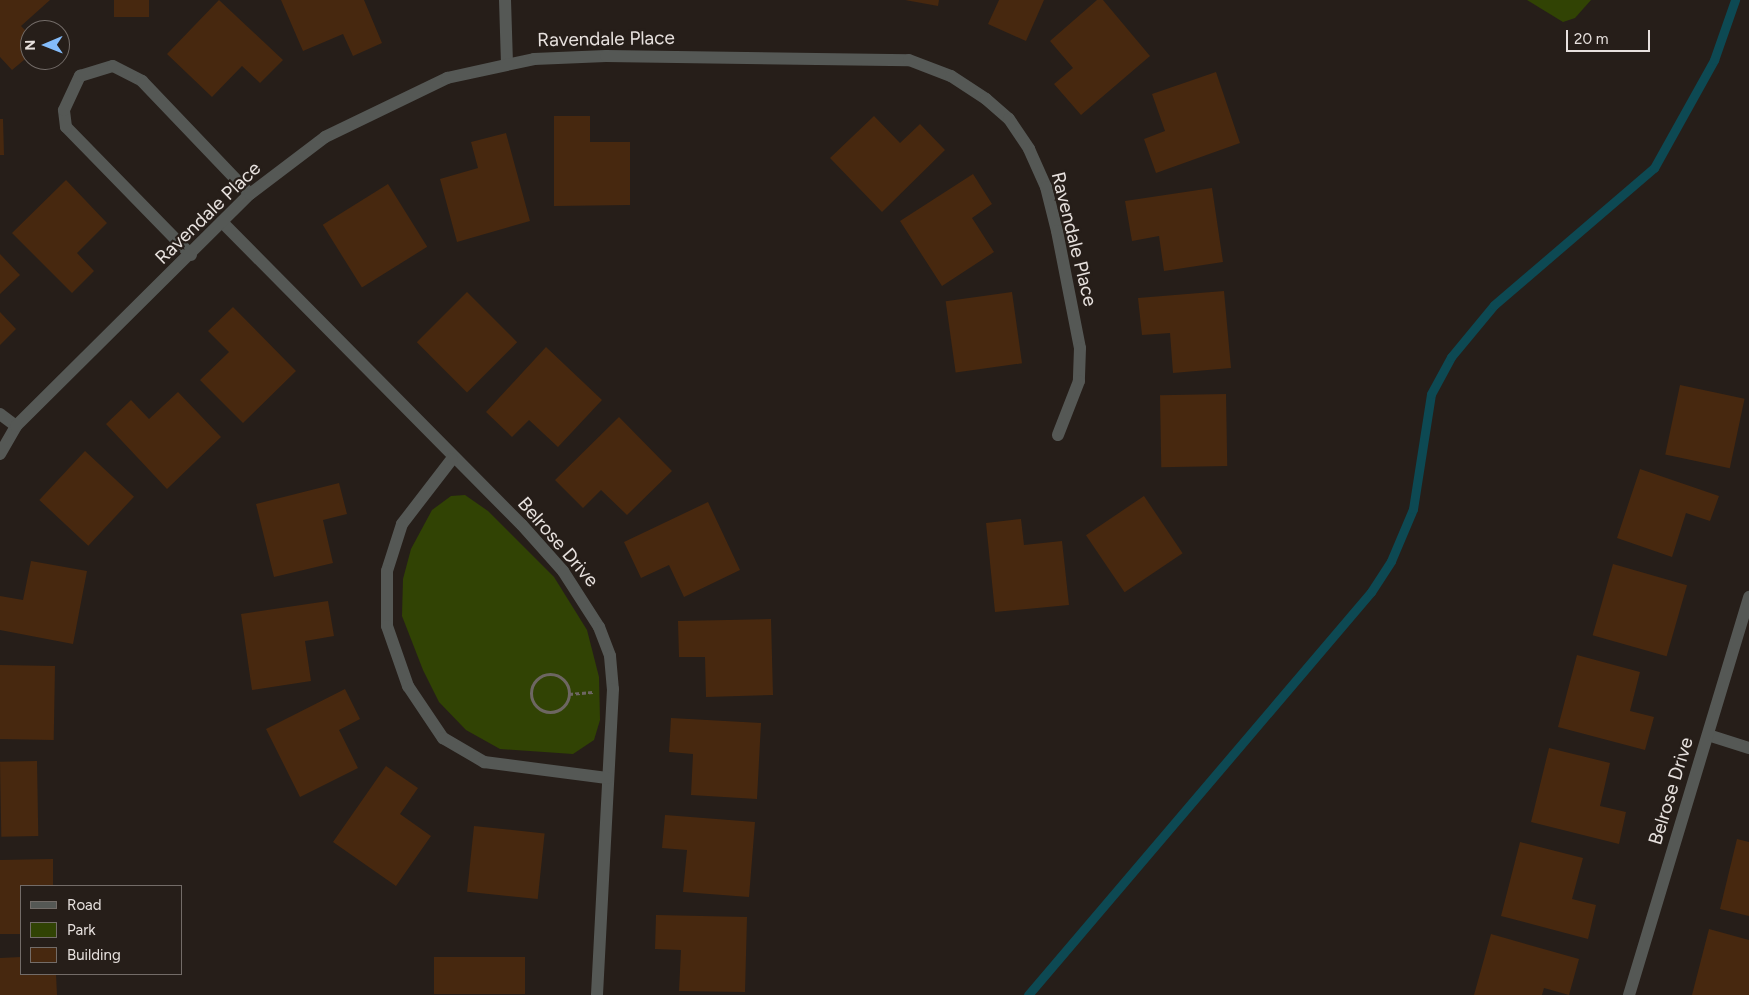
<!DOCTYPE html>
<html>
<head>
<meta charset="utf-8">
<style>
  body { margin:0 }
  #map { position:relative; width:1749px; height:995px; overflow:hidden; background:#261e19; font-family:Figtree,sans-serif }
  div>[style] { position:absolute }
  .green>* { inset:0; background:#314304 }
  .stream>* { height:9px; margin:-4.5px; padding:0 4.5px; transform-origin:4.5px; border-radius:4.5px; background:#0d4953 }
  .building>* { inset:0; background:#47280f; transform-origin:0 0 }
  .path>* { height:3px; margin-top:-1.5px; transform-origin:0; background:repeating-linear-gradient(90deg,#6d6662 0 4px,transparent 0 6.5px) }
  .path>.ring { margin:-1.5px; padding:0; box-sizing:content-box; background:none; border:3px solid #6d6662; border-radius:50% }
  .street>* { height:12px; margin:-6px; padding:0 6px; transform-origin:6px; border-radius:6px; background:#555855 }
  span { translate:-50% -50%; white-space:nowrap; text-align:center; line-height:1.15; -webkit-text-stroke:4.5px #261e19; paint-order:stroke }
  .street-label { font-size:19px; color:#e7e1de }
  .legend { position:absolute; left:20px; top:885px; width:162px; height:90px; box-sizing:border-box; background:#261e19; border:1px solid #736c68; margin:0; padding:6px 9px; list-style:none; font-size:15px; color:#e7e1de }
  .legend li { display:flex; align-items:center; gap:10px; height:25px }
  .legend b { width:25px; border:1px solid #736c68 }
  .north { position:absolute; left:20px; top:20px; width:50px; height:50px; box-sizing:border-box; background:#261e19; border:1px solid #736c68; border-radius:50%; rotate:269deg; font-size:14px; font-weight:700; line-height:20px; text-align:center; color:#e7e1de }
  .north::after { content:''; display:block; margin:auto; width:18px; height:22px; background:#84bcfb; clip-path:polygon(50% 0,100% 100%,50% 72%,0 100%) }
  .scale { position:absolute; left:1566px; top:30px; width:84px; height:22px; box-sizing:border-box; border:2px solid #e7e1de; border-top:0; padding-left:6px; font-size:15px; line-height:18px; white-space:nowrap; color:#e7e1de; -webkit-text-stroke:4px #261e19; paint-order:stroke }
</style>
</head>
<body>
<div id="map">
  <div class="green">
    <div style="clip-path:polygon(1527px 0,1591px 0,1575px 18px,1563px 22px)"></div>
    <div style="clip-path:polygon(465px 495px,488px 511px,554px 577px,587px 630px,599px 677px,600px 720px,594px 740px,573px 754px,500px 749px,466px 730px,439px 702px,423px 670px,402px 616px,403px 579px,411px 549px,432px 510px,451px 496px)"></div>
  </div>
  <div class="stream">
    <div style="left:1028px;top:995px;width:529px;rotate:-49.6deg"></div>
    <div style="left:1371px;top:592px;width:37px;rotate:-57deg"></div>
    <div style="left:1391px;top:561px;width:56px;rotate:-67.1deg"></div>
    <div style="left:1413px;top:509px;width:116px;rotate:-81.1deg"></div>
    <div style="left:1431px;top:394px;width:42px;rotate:-61.6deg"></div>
    <div style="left:1451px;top:357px;width:67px;rotate:-50.4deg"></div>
    <div style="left:1494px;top:305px;width:211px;rotate:-40.6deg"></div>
    <div style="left:1654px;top:168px;width:124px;rotate:-60.9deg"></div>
    <div style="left:1714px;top:60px;width:64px;rotate:-70.7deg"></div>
  </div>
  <div class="building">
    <div style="clip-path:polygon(0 0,50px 0,21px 26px,30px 35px,30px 55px,12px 70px,0 57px)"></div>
    <div style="left:114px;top:0;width:35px;height:17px"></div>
    <div style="clip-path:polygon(219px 0,283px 60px,260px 83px,242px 66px,212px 97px,167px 54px)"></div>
    <div style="clip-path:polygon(281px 0,364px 0,382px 43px,353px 56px,343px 34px,303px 51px)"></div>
    <div style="clip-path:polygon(905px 0,939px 0,938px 6px)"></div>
    <div style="clip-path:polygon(999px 0,1044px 0,1026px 41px,988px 24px)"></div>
    <div style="clip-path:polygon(1097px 0,1103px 0,1150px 56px,1081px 115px,1054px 84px,1073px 68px,1050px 41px)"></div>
    <div style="clip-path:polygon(1216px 72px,1240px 143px,1156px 173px,1144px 139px,1165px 131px,1152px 94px)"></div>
    <div style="clip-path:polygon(554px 116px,590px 116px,590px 142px,630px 142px,630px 205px,554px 206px)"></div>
    <div style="clip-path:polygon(874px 116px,900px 143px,920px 124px,945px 150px,882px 212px,830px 158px)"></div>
    <div style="clip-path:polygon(0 119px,3px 119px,4px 155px,0 155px)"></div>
    <div style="clip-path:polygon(506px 133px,530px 221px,457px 242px,440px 179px,478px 168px,471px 142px)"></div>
    <div style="clip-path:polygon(973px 174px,992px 204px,972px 218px,994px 252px,942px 286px,900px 221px)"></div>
    <div style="clip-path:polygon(66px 180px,107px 223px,77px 253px,94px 271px,72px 293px,12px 233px)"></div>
    <div style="left:388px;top:184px;width:74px;height:77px;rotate:58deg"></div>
    <div style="clip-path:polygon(1212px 188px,1223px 262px,1164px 271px,1159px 236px,1132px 241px,1125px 201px)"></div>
    <div style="clip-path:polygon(0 254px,20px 275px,0 294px)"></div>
    <div style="clip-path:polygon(1224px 291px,1231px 368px,1173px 373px,1170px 333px,1142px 335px,1138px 298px)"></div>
    <div style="left:467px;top:292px;width:71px;height:71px;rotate:45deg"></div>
    <div style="left:1012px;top:292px;width:72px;height:67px;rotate:82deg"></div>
    <div style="clip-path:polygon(233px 307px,296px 371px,243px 423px,200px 380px,229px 352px,208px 331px)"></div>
    <div style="clip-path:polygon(0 312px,16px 329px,0 345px)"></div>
    <div style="clip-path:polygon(546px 347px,602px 400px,558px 447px,529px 420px,512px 437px,486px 412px)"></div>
    <div style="left:1680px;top:385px;width:66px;height:71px;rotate:12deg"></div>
    <div style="clip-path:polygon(178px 392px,221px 437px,167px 489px,106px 424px,131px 400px,149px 419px)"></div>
    <div style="left:1226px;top:394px;width:72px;height:66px;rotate:89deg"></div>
    <div style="clip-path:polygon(619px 417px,672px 471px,627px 515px,601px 490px,583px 508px,555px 480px)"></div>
    <div style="left:85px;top:451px;width:67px;height:67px;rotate:43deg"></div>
    <div style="clip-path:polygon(1640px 469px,1719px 496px,1710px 521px,1686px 513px,1672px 557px,1617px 538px)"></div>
    <div style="clip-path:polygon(339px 483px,347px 514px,323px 520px,333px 563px,274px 577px,256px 504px)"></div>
    <div style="left:1144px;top:496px;width:69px;height:70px;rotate:56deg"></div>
    <div style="clip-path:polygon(708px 502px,740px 570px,684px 597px,669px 565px,641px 578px,624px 542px)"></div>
    <div style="clip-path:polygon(1021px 519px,1024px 545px,1062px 541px,1069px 605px,995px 612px,986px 523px)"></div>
    <div style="clip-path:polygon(31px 561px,87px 571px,73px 644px,0 630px,0 596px,23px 600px)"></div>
    <div style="left:1613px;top:564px;width:77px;height:74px;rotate:16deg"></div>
    <div style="clip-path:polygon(328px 601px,334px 636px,305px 641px,311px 681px,252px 690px,241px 614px)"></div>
    <div style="clip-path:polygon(771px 619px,773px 695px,706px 697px,705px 657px,679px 657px,678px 621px)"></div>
    <div style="clip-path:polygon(1577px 655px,1640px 672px,1630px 711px,1654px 717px,1645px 750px,1558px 727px)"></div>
    <div style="left:0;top:665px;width:55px;height:74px;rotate:1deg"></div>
    <div style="clip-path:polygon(345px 689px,360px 719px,339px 730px,358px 768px,300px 797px,266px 729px)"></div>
    <div style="clip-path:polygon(671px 718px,761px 723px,757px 799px,691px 795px,693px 754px,669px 752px)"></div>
    <div style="clip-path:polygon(1549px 748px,1610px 763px,1600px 806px,1626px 812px,1619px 844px,1531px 822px)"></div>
    <div style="left:37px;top:761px;width:75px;height:37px;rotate:89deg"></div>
    <div style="clip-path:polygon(386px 766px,418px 788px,400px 814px,431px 836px,396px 886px,333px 842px)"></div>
    <div style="clip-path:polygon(665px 815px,755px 822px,749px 897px,683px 892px,687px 850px,662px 848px)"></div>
    <div style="left:474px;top:826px;width:71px;height:66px;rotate:6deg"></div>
    <div style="clip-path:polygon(1737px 839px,1749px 842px,1749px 916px,1720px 909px)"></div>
    <div style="clip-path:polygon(1520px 842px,1583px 858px,1572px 899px,1596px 905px,1588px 939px,1501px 916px)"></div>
    <div style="clip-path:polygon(53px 859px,53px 886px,21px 886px,21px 934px,0 934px,0 860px)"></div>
    <div style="clip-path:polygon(656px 915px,747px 917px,745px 992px,679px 991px,681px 950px,655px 949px)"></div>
    <div style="clip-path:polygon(1709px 929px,1749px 940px,1749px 995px,1692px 995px)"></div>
    <div style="clip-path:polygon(1491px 934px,1579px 959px,1569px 995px,1544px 988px,1542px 995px,1474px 995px)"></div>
    <div style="clip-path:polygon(21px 957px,21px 974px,56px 974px,57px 995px,0 995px,0 958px)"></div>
    <div style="left:525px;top:957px;width:37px;height:91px;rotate:90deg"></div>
  </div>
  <div class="path">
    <div class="ring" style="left:531px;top:674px;width:35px;height:35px"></div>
    <div style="left:569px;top:694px;width:24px;rotate:-5deg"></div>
  </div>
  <div class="street">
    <div style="left:505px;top:0;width:63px;rotate:88.2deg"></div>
    <div style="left:222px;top:222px;width:426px;rotate:45.3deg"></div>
    <div style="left:522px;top:525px;width:62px;rotate:48.3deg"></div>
    <div style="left:563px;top:571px;width:67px;rotate:57.3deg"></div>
    <div style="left:599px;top:627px;width:31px;rotate:69deg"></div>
    <div style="left:610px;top:656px;width:33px;rotate:85deg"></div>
    <div style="left:613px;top:689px;width:306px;rotate:93deg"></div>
    <div style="left:191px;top:255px;width:179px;rotate:-134.3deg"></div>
    <div style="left:66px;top:127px;width:17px;rotate:-97deg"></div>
    <div style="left:64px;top:110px;width:38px;rotate:-65deg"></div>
    <div style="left:80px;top:76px;width:34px;rotate:-17deg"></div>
    <div style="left:113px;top:66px;width:33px;rotate:27deg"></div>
    <div style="left:142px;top:81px;width:156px;rotate:46.3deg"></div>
    <div style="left:0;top:414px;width:20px;rotate:37deg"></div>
    <div style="left:0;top:454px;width:32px;rotate:-60deg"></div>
    <div style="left:16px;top:426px;width:330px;rotate:-44.8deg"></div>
    <div style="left:250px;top:194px;width:94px;rotate:-37.2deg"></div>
    <div style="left:325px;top:137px;width:136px;rotate:-25.8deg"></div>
    <div style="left:447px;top:78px;width:89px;rotate:-12.3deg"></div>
    <div style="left:534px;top:59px;width:72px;rotate:-2.4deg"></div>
    <div style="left:606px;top:56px;width:303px;rotate:0.8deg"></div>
    <div style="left:909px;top:60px;width:45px;rotate:20.9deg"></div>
    <div style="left:951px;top:76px;width:42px;rotate:33.3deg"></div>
    <div style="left:986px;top:99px;width:30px;rotate:41deg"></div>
    <div style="left:1009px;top:119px;width:36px;rotate:56deg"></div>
    <div style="left:1029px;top:149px;width:42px;rotate:65.9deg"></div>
    <div style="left:1046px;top:187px;width:45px;rotate:76deg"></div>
    <div style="left:1057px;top:231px;width:119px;rotate:78.9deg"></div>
    <div style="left:1080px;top:348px;width:33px;rotate:92deg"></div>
    <div style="left:1079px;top:381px;width:58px;rotate:111.3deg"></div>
    <div style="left:452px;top:459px;width:82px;rotate:127.6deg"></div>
    <div style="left:402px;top:524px;width:49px;rotate:107.7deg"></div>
    <div style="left:387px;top:571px;width:55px;rotate:90deg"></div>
    <div style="left:387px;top:626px;width:64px;rotate:70.7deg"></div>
    <div style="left:408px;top:686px;width:63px;rotate:56.1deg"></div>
    <div style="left:443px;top:738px;width:48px;rotate:30.3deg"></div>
    <div style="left:484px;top:762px;width:124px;rotate:7.4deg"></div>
    <div style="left:1708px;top:735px;width:43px;rotate:17.6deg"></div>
    <div style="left:1629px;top:995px;width:416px;rotate:-73.2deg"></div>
  </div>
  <div class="street-label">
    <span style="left:606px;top:39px;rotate:-1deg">Ravendale Place</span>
    <span style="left:208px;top:213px;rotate:-44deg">Ravendale Place</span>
    <span style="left:1074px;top:239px;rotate:76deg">Ravendale Place</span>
    <span style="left:558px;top:542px;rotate:49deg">Belrose Drive</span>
    <span style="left:1671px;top:791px;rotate:-73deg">Belrose Drive</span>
  </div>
  <ul class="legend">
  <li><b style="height:6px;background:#555855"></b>Road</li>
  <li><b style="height:14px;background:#314304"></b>Park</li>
  <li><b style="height:14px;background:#47280f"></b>Building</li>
  </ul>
  <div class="north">N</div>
  <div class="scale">20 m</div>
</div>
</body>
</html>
